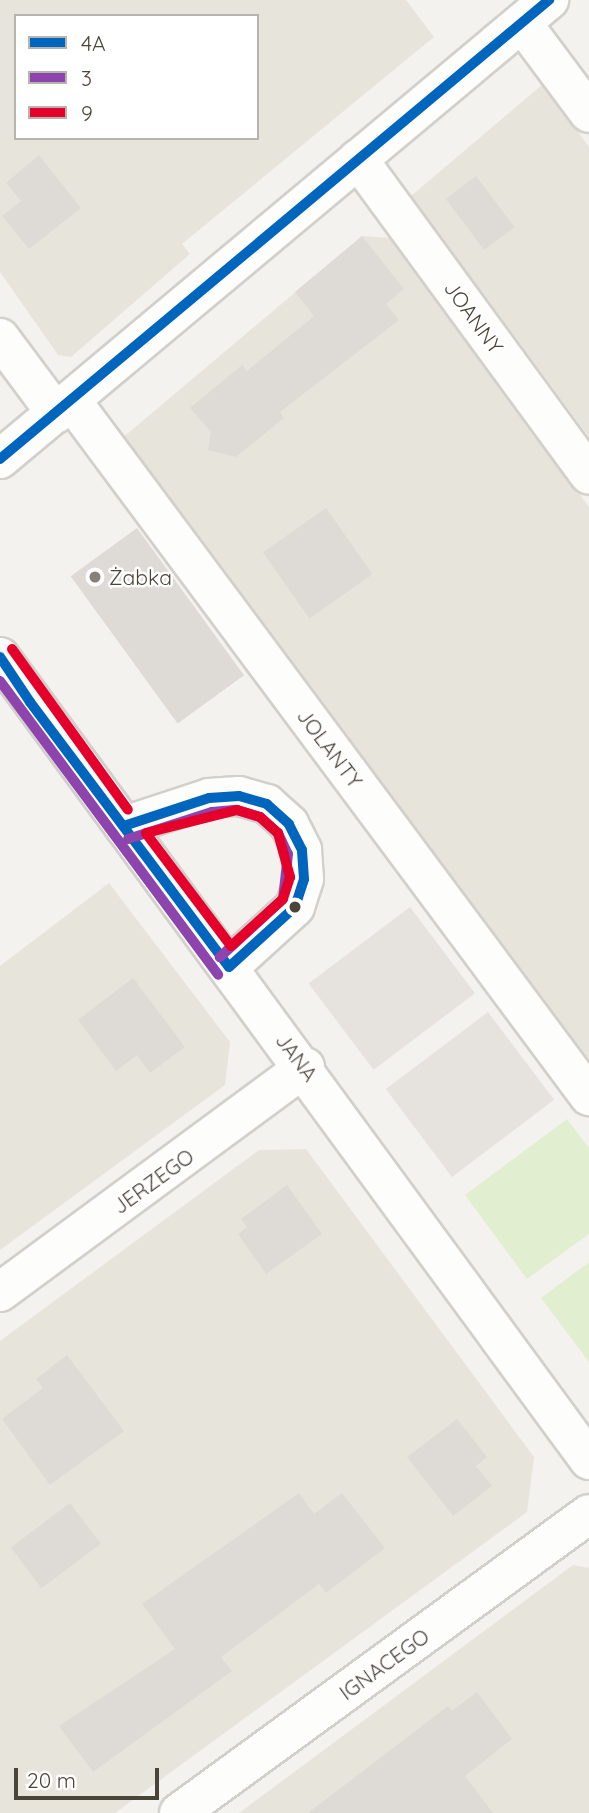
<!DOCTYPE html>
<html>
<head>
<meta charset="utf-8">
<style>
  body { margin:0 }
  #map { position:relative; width:589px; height:1813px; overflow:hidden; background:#f4f2ee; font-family:Quicksand,sans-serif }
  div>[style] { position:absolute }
  .residential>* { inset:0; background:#e7e4dc }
  .green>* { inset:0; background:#e1eecf }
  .parking>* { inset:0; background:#e6e3df; transform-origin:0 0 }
  .building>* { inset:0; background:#dedbd6; transform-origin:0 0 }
  .roads { filter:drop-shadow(2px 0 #d2d0cb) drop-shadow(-2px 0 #d2d0cb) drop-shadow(0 2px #d2d0cb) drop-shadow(0 -2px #d2d0cb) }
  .minor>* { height:38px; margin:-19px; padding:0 19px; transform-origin:19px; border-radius:19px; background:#fdfdfc }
  .bus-1>* { height:10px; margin:-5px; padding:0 5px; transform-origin:5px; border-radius:5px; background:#0065bd }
  .bus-2>* { height:10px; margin:-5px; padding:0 5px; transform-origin:5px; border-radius:5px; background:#8e44ad }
  .bus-3>* { height:10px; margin:-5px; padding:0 5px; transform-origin:5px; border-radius:5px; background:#e4002b }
  .dots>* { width:19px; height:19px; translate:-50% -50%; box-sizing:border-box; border:4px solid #fff; border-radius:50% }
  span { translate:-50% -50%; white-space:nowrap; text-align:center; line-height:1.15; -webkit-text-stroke:5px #fff; paint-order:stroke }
  .street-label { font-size:21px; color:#4b4439 }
  .poi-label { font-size:21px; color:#4b4439 }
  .left { translate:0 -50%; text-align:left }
  .legend { position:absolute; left:14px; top:14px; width:245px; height:126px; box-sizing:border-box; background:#fff; border:2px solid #b7b4b0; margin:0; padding:9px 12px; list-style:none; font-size:21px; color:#4b4439 }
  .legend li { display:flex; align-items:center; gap:14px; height:35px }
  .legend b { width:35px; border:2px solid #b7b4b0 }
  .scale { position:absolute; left:14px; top:1768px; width:145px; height:32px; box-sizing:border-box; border:4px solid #4b4439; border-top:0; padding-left:9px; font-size:21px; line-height:24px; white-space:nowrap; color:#4b4439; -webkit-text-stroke:5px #fff; paint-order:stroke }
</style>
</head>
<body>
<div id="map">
  <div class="residential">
    <div style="clip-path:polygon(evenodd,0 0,406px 0,434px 37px,182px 244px,190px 254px,71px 357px,58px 355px,0 272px,0 0,16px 16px,257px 16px,257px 138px,16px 138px,16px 16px)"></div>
    <div style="clip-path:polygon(543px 84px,589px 147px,589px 437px,411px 196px)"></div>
    <div style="clip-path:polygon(362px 236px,391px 238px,589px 507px,589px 1070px,120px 440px)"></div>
    <div style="clip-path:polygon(109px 883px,230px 1042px,225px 1085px,0 1250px,0 966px)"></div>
    <div style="clip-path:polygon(306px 1149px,534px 1457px,527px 1512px,115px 1813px,0 1813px,0 1341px,259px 1150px)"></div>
    <div style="clip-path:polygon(573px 1565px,589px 1568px,589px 1813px,239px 1813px)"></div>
  </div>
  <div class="green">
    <div style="clip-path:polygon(567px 1119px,589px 1148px,589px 1234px,527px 1279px,465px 1195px)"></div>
    <div style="clip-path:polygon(589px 1262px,589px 1362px,541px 1298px)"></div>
  </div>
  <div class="parking">
    <div style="left:410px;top:907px;width:108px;height:127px;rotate:53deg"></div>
    <div style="left:488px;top:1012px;width:110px;height:128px;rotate:53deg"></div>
  </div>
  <div class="building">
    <div style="clip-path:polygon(39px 155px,81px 208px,29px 249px,2px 216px,21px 201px,6px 183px)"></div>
    <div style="left:476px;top:176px;width:64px;height:38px;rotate:53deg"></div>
    <div style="clip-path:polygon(362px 236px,404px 289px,386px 304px,399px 320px,280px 412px,284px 418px,236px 457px,208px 450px,211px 432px,190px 408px,242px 365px,247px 371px,314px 316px,295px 292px)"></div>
    <div style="left:326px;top:508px;width:81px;height:77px;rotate:55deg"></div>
    <div style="left:137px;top:528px;width:182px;height:82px;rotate:54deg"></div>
    <div style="clip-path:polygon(133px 978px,185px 1047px,150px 1073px,137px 1055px,116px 1071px,78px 1020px)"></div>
    <div style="clip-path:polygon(287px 1185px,322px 1234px,266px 1274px,238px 1234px,247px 1227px,241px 1219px)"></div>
    <div style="clip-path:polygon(67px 1355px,124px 1431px,50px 1485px,2px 1419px,43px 1388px,36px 1379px)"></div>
    <div style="clip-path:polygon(457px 1419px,487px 1457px,476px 1466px,492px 1486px,453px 1516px,407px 1457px)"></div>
    <div style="clip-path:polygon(299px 1493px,314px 1514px,342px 1493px,385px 1548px,326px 1593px,319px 1584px,221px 1657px,232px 1671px,93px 1772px,59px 1726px,175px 1649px,142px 1604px)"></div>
    <div style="left:70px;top:1503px;width:51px;height:74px;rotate:53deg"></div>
    <div style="clip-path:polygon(477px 1692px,512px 1739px,465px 1776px,493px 1813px,308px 1813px,448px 1706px,452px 1711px)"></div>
  </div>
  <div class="roads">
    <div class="minor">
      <div style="left:522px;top:23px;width:112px;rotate:53.3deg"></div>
      <div style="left:358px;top:159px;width:391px;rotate:53.8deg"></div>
      <div style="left:0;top:338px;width:94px;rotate:53.3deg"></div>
      <div style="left:71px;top:400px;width:868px;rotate:53.34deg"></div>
      <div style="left:0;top:459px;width:716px;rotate:-39.9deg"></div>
      <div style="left:0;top:657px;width:996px;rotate:53.74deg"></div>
      <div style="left:124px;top:826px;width:89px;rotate:-18.2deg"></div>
      <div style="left:209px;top:798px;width:30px;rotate:-4deg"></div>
      <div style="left:239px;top:796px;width:29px;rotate:16deg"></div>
      <div style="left:267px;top:804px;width:30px;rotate:42deg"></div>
      <div style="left:289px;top:824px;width:29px;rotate:63deg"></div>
      <div style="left:302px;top:850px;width:29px;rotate:86deg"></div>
      <div style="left:304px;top:879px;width:29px;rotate:108deg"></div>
      <div style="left:295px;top:907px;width:89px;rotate:137.7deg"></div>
      <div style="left:0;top:1292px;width:379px;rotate:-36.4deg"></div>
      <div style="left:179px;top:1813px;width:507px;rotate:-36.1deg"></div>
    </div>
  </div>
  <div class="bus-1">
    <div style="left:0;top:459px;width:716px;rotate:-39.9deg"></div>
    <div style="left:0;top:657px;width:54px;rotate:56.3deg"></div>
    <div style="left:30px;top:702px;width:331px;rotate:53.1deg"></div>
    <div style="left:229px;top:967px;width:89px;rotate:-42.3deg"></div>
    <div style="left:295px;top:907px;width:29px;rotate:-72deg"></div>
    <div style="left:304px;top:879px;width:29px;rotate:-94deg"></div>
    <div style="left:302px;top:850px;width:29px;rotate:-117deg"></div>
    <div style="left:289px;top:824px;width:30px;rotate:-138deg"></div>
    <div style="left:267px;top:804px;width:29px;rotate:-164deg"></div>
    <div style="left:239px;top:796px;width:30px;rotate:176deg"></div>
    <div style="left:209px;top:798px;width:89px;rotate:161.8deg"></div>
  </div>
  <div class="bus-2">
    <div style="left:0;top:681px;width:366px;rotate:53.4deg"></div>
    <div style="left:128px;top:839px;width:88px;rotate:-17.8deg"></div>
    <div style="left:212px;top:812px;width:25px;rotate:-5deg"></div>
    <div style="left:237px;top:810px;width:24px;rotate:17deg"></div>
    <div style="left:260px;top:817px;width:24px;rotate:42deg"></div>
    <div style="left:278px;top:833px;width:23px;rotate:65deg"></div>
    <div style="left:288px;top:854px;width:45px;rotate:96.3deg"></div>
    <div style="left:283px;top:899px;width:86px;rotate:137.4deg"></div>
  </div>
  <div class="bus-3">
    <div style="left:12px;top:649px;width:198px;rotate:54.2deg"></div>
    <div style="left:237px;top:810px;width:24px;rotate:17deg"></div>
    <div style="left:260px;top:817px;width:24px;rotate:42deg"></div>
    <div style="left:278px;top:833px;width:46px;rotate:74.7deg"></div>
    <div style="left:290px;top:877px;width:23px;rotate:108deg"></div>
    <div style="left:283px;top:899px;width:70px;rotate:137.9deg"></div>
    <div style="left:231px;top:946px;width:141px;rotate:-127deg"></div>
    <div style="left:146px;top:833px;width:94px;rotate:-14.2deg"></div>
  </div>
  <div class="dots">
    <div style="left:95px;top:577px;background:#868178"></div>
    <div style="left:295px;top:907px;background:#4b4439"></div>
  </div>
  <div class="street-label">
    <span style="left:474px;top:317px;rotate:54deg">JOANNY</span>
    <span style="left:330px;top:748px;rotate:53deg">JOLANTY</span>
    <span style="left:297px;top:1057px;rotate:53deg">JANA</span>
    <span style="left:153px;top:1181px;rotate:-36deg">JERZEGO</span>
    <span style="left:384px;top:1664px;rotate:-36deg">IGNACEGO</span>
  </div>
  <div class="poi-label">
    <span class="left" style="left:109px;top:577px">Żabka</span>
  </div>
  <ul class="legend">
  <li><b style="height:9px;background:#0065bd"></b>4A</li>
  <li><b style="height:9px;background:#8e44ad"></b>3</li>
  <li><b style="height:9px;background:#e4002b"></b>9</li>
  </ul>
  <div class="scale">20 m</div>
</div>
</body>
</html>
